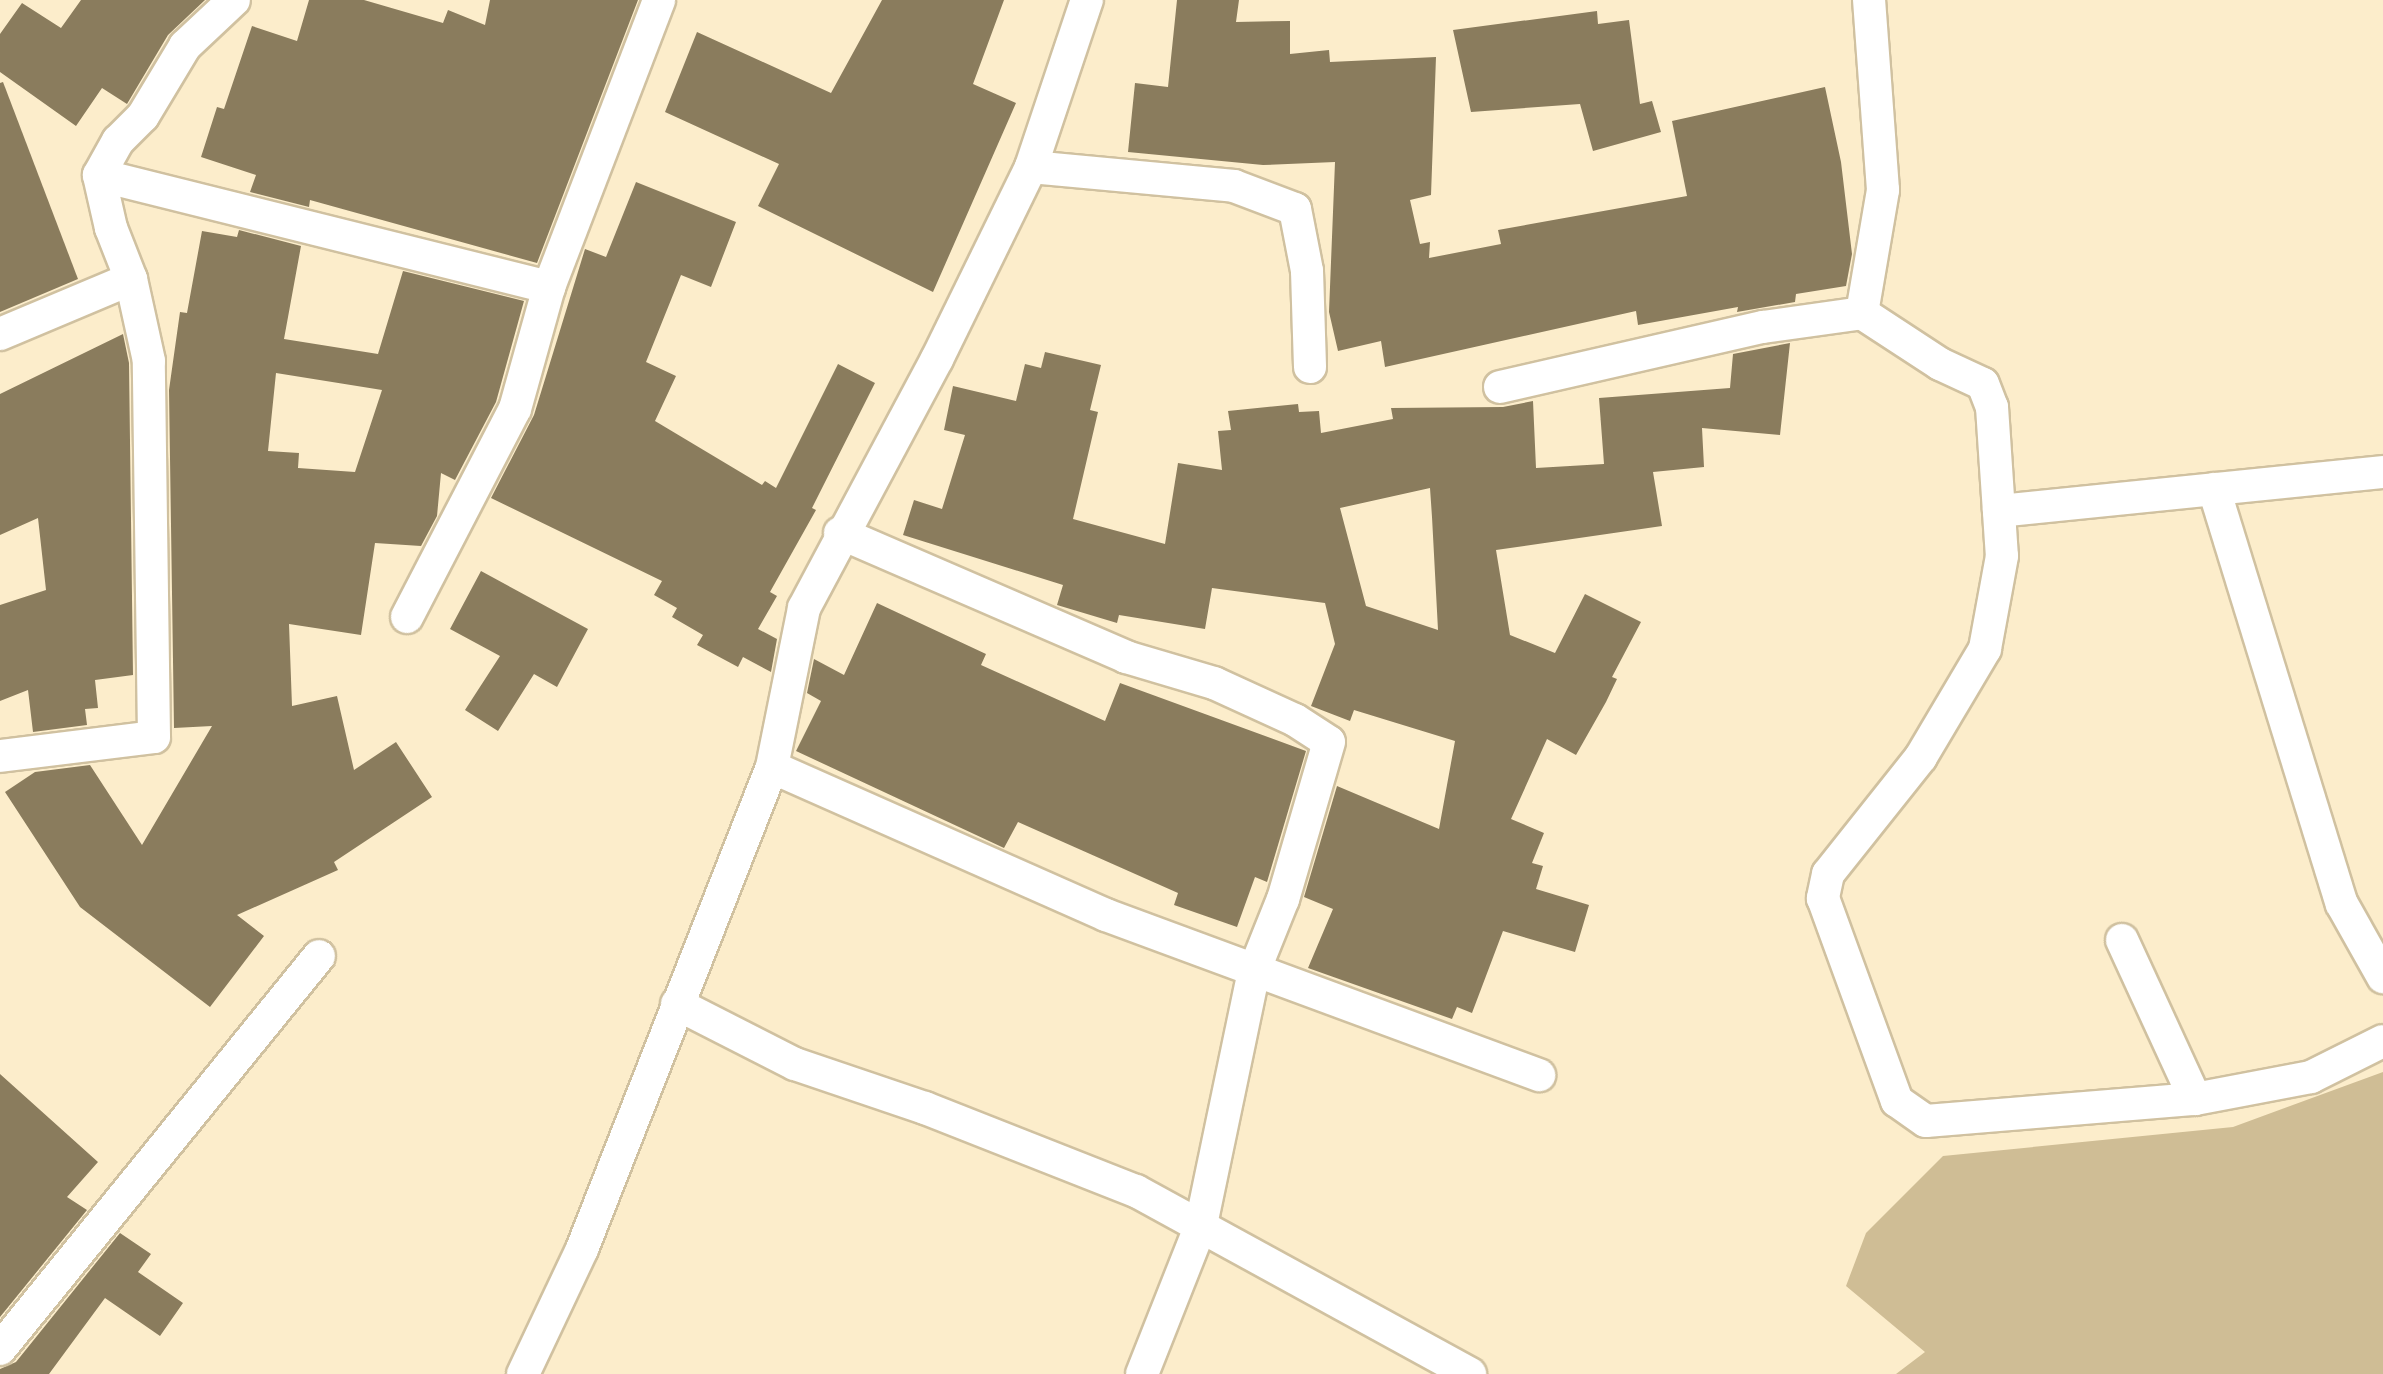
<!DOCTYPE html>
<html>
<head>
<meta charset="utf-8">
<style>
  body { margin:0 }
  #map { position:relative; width:2383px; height:1374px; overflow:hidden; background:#fcedcb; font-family:"DejaVu Sans",sans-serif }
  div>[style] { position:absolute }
  .forest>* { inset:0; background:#cfbd95 }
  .building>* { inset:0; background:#8a7c5d }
  .roads { filter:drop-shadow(2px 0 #d0c1a0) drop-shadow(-2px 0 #d0c1a0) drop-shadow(0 2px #d0c1a0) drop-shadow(0 -2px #d0c1a0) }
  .street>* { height:32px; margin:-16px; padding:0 16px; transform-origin:16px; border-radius:16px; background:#fff }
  span { translate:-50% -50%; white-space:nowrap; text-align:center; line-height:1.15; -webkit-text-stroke:8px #fefbf4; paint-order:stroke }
</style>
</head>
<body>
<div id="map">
  <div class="forest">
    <div style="clip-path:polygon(2383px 1072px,2383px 1374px,1896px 1374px,1925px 1352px,1846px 1286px,1866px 1233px,1943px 1156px,2233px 1127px)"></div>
  </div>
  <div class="building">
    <div style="clip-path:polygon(81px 0,205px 0,168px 35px,127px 104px,102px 88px,76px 126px,0 72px,0 34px,22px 3px,61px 28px)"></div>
    <div style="clip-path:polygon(309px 0,364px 0,443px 23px,448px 10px,485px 25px,490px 0,638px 0,537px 263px,310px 200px,309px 207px,250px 192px,256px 175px,201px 157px,217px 107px,224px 109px,252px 26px,297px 41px)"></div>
    <div style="clip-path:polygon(882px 0,1004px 0,973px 84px,1016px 103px,933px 292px,758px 206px,779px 164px,665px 112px,697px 32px,831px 93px)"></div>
    <div style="clip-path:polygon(1177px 0,1239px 0,1236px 22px,1290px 21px,1290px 54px,1329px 50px,1330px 62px,1436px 57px,1431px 195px,1410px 200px,1420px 244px,1430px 242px,1429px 258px,1501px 244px,1498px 230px,1687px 196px,1672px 121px,1825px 87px,1841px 162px,1852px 254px,1846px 286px,1796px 294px,1795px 302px,1737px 312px,1738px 307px,1638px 325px,1636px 311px,1385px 367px,1381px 341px,1338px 351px,1329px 312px,1335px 162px,1263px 165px,1128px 152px,1135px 83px,1168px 87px)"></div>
    <div style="clip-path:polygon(1597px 11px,1598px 24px,1629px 20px,1640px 104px,1652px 101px,1661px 132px,1593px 151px,1580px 104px,1471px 112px,1453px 30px)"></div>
    <div style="clip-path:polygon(3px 82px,78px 279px,0 312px,0 83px)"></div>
    <div style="clip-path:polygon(636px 182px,736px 222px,711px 287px,681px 275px,646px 362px,676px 376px,655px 421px,762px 485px,765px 481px,776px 488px,838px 364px,875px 383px,812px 508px,816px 510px,770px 592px,777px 596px,758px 629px,777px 639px,771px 672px,743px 657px,738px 667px,697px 645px,703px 635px,672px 617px,677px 608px,654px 595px,662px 581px,491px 498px,534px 415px,585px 249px,606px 257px)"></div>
    <div style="clip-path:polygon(evenodd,239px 230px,301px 246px,284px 339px,378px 354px,403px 271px,524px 301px,496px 402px,455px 480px,441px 473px,437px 516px,421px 546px,375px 543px,361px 635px,289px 624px,292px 706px,337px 696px,354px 770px,396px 742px,432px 797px,334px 862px,338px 870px,237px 915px,264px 936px,210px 1007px,80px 907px,5px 792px,35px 772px,90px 765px,142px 845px,212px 726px,174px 728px,169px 390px,180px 312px,187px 313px,202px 231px,237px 237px,239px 230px,276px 373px,382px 390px,355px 472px,298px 468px,299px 453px,268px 451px,276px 373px)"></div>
    <div style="clip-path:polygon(123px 334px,129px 363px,133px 675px,95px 680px,98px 708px,85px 709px,87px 725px,33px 732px,28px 690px,0 701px,0 605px,46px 590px,38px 518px,0 535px,0 394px)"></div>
    <div style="clip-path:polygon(evenodd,1790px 343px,1780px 435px,1702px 428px,1704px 467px,1653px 472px,1662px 526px,1496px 550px,1510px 635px,1555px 653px,1585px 594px,1641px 622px,1612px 677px,1617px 679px,1606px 702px,1576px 755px,1547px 739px,1511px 819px,1544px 833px,1532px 863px,1543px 866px,1536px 889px,1589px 905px,1575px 952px,1503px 931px,1472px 1013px,1457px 1007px,1452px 1019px,1308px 968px,1333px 909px,1304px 897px,1337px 786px,1439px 829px,1455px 741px,1354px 710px,1350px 721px,1311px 706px,1335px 644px,1325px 603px,1212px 588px,1205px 629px,1119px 615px,1117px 623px,1057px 605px,1063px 585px,903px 535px,914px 500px,942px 509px,965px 435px,944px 430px,953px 386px,1016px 401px,1025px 364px,1041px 368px,1045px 352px,1101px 365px,1090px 410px,1098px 412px,1073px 519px,1165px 544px,1178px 463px,1222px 470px,1218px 431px,1231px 430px,1228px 411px,1298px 404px,1299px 412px,1319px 411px,1321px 433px,1393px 419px,1391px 408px,1503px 407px,1533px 401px,1536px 468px,1604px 464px,1599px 398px,1730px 388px,1733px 354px,1790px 343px,1430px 488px,1432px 517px,1438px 630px,1366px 606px,1340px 508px,1430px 488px)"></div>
    <div style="clip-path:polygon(481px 571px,588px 629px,557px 687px,534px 674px,498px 731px,465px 710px,500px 656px,450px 629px)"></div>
    <div style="clip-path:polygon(877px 603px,986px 654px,981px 665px,1105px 721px,1120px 683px,1306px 751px,1267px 882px,1255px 877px,1237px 927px,1174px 905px,1178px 893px,1018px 822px,1004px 848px,796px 751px,821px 701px,807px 693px,814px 659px,844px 675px)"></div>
    <div style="clip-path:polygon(0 1074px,98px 1162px,67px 1197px,87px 1210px,0 1317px)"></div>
    <div style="clip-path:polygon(120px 1233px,151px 1254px,138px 1272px,183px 1303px,160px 1336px,105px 1298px,49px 1374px,0 1374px,0 1369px,16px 1362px)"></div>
  </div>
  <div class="roads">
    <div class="street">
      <div style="left:1031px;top:167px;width:204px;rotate:5.3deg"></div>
      <div style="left:1234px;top:186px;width:65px;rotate:20.7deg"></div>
      <div style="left:1295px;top:209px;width:63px;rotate:79deg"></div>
      <div style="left:1307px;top:271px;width:96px;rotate:88.2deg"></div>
      <div style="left:99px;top:175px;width:464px;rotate:14deg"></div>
      <div style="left:1862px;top:313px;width:93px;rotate:33.2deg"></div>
      <div style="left:1940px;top:364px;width:47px;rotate:24.9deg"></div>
      <div style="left:1983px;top:384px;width:25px;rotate:69deg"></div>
      <div style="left:1992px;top:407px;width:149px;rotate:86.2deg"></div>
      <div style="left:2002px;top:556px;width:95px;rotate:100.4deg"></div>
      <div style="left:1985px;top:649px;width:126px;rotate:120.7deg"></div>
      <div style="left:1921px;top:757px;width:149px;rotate:128.5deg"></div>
      <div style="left:1828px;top:874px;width:25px;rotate:102deg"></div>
      <div style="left:1823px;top:898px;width:216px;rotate:70deg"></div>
      <div style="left:1897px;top:1101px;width:35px;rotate:35deg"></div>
      <div style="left:1926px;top:1121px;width:270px;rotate:-4.7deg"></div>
      <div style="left:2195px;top:1099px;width:118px;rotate:-10.7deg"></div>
      <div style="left:2311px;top:1077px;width:80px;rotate:-26.6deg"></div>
      <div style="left:0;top:334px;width:142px;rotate:-22.8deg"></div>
      <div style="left:1500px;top:387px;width:270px;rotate:-12.9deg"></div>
      <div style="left:1763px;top:327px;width:100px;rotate:-8deg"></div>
      <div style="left:1862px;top:313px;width:125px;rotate:-80.3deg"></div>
      <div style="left:1883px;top:190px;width:191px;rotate:-94.2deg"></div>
      <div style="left:2214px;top:489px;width:434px;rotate:72.9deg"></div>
      <div style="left:2342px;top:904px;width:84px;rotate:60.7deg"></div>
      <div style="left:1999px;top:511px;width:386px;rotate:-5.8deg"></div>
      <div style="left:840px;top:533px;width:312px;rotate:23.4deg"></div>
      <div style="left:1126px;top:657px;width:92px;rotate:16.5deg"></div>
      <div style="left:1214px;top:683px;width:89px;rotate:24.6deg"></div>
      <div style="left:1295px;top:720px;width:40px;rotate:32.9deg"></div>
      <div style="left:1329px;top:742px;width:164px;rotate:106.3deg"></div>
      <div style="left:1283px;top:899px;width:78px;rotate:111.9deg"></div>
      <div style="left:1254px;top:971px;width:259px;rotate:101.8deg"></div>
      <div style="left:1201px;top:1225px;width:160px;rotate:111.6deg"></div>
      <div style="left:407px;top:617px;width:234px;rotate:-62.6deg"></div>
      <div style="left:515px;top:409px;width:127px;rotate:-74.4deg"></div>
      <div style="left:549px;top:287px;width:307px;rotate:-69deg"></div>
      <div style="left:0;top:756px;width:155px;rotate:-7deg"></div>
      <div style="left:154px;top:737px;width:376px;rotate:-90.8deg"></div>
      <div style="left:149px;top:361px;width:84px;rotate:-102.4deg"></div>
      <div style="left:131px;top:279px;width:55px;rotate:-111.4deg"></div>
      <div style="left:111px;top:228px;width:54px;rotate:-102.8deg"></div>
      <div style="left:99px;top:175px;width:39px;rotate:-61deg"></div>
      <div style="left:118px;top:141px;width:35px;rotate:-45deg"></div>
      <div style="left:143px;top:116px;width:82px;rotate:-59deg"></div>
      <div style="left:185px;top:46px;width:67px;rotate:-43.2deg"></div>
      <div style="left:772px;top:767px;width:365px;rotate:23.9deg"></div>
      <div style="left:1106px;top:915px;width:462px;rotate:20.3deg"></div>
      <div style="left:2122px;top:940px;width:175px;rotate:65.3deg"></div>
      <div style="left:677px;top:1004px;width:132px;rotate:27deg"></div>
      <div style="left:795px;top:1064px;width:137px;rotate:18.7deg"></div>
      <div style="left:925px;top:1108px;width:227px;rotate:21.5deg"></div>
      <div style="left:1136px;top:1191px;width:381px;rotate:28.7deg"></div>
      <div style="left:0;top:1349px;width:506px;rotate:-50.93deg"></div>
      <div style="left:523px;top:1374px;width:138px;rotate:-64.7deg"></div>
      <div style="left:582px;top:1249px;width:518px;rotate:-68.49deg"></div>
      <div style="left:772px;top:767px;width:162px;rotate:-78.6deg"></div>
      <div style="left:804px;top:608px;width:282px;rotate:-61.9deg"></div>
      <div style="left:937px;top:359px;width:214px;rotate:-63.9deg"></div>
      <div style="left:1031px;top:167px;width:176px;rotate:-71.5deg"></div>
    </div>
  </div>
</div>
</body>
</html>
